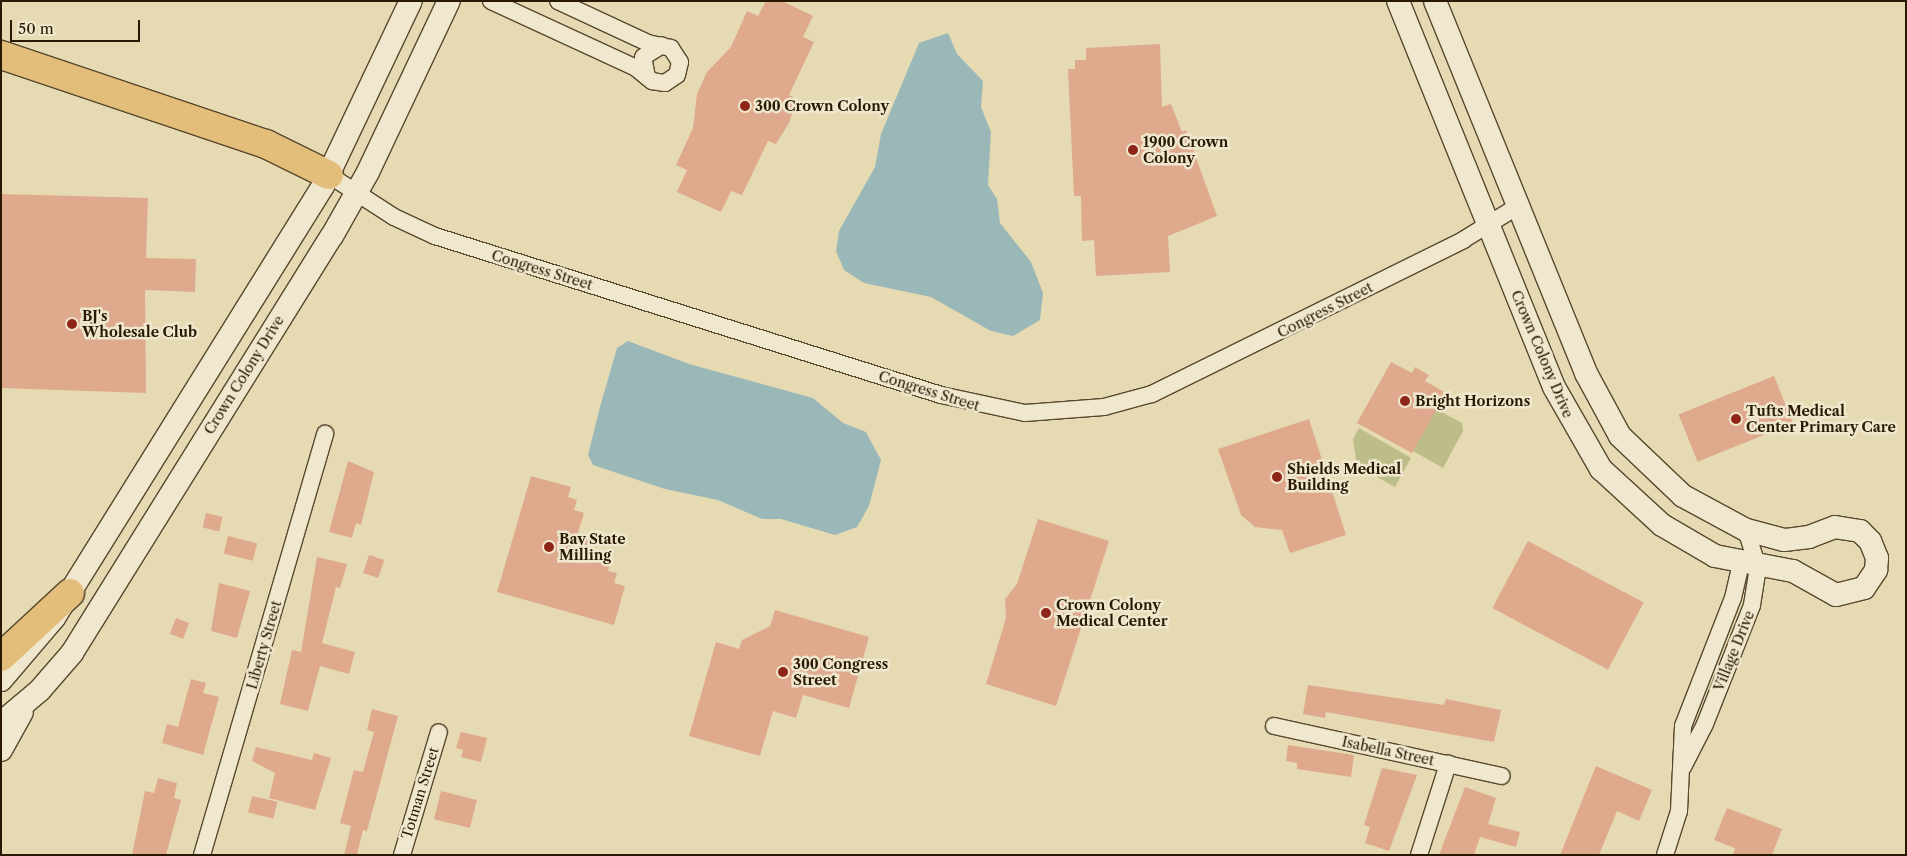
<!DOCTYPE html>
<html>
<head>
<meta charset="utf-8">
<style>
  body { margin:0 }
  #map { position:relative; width:1907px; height:856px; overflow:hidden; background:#e6dab3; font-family:"Libre Caslon Text",serif }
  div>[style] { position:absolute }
  .green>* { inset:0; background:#bcbd88 }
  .water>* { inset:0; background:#9bb8b8 }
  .building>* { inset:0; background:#dfa98e; transform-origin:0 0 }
  .roads { filter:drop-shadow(1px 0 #58482e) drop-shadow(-1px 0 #58482e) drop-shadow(0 1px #58482e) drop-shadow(0 -1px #58482e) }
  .street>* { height:16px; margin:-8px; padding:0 8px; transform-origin:8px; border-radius:8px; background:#efe7ce }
  .secondary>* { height:22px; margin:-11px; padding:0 11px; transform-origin:11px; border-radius:11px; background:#efe7ce }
  .highway>* { height:28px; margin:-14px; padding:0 14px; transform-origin:14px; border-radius:14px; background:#e3bd7a }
  .dots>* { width:14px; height:14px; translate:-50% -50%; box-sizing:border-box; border:2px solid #efe7ce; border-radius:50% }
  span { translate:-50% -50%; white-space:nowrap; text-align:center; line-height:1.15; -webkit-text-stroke:5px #efe7ce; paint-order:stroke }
  .poi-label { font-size:14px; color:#291802; font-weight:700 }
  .left { translate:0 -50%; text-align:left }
  .street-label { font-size:14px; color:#291802 }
  .frame { position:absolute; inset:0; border:2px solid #291802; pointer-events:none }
  .scale { position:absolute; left:10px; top:20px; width:130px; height:22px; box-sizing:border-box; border:2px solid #291802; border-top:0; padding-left:6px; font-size:15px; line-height:18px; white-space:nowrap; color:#291802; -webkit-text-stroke:4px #efe7ce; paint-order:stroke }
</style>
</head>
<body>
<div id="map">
  <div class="green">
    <div style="clip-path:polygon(1436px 409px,1462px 423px,1463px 431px,1443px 468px,1413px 451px)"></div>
    <div style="clip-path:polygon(1359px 428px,1411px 458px,1395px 487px,1357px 466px,1353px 439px)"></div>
  </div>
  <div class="water">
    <div style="clip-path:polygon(948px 33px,957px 54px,983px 81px,981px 107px,991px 132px,988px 185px,997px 199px,1000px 223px,1031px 262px,1043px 293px,1040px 320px,1013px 336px,991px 331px,931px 297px,864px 283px,844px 270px,836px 251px,839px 231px,875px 167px,881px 134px,919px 43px)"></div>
    <div style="clip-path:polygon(628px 341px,689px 364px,813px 398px,843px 423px,866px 432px,881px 460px,869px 506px,857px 527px,835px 535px,781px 519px,762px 519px,718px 500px,665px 489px,593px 465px,588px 455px,600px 407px,617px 348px)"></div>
  </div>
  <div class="building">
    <div style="clip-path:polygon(766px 1px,782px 1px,813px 16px,803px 37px,814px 42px,789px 95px,797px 99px,789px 123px,776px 144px,768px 141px,742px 195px,731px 191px,721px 212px,677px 192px,687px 170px,676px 165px,693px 128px,697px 94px,707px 72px,731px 47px,747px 11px,758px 16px)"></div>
    <div style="clip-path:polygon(1160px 44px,1162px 107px,1171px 104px,1182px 132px,1186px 130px,1217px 216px,1168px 236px,1170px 272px,1096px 276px,1094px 240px,1082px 241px,1081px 196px,1074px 196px,1068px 69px,1075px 69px,1075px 60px,1086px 60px,1086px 48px)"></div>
    <div style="clip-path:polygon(1px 194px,148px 198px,146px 258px,196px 259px,195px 292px,145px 290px,146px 393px,1px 388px)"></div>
    <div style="clip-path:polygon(1391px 362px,1412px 373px,1415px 367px,1429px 375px,1425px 381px,1446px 393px,1412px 453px,1357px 423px)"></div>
    <div style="left:1774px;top:376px;width:51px;height:103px;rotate:68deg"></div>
    <div style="clip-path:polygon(1309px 419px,1346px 535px,1290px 553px,1282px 530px,1255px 527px,1241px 515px,1218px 449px)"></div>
    <div style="clip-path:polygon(348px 461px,374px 472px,361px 525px,356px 523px,352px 538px,329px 532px)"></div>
    <div style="clip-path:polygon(531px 476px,571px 487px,568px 497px,577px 500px,574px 510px,584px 513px,577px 536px,591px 540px,587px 554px,611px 561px,608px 571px,617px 573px,614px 583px,625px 586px,614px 625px,497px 592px)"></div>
    <div style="left:206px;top:513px;width:17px;height:15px;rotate:13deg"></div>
    <div style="clip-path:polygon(1038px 519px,1109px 541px,1056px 706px,986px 684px,1006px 618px,1005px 599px,1017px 584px)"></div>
    <div style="left:228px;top:536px;width:30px;height:18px;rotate:14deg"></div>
    <div style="left:1528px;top:541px;width:131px;height:76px;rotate:28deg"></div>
    <div style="left:369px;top:555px;width:16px;height:19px;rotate:18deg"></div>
    <div style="clip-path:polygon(317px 557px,347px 564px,340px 588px,336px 587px,322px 643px,355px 652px,349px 674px,320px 666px,308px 711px,280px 704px,292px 650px,301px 652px)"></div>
    <div style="clip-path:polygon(219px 583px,250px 591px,237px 638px,211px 631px)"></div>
    <div style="clip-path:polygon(775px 610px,869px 637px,849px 708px,803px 695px,796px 718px,773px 711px,760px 756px,689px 736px,716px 642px,739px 649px,742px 640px,770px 626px)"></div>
    <div style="left:176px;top:618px;width:14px;height:17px;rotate:21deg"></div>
    <div style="clip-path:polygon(191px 679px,206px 683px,203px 693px,219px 697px,203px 755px,162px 743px,167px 724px,178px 727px)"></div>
    <div style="clip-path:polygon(1308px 685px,1444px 705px,1446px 699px,1501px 710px,1494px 742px,1326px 712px,1325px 718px,1303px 714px)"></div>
    <div style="clip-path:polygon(372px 709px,398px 716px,367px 831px,363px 830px,357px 855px,344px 855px,351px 826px,340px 823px,354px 770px,363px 772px,374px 732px,367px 730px)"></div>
    <div style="clip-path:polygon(461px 732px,487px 738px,481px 762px,461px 757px,463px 750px,456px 748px)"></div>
    <div style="clip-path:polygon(1288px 745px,1354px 755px,1351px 777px,1297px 769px,1297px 763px,1286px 761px)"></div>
    <div style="clip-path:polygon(256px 747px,312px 760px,314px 753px,331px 758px,315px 810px,269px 798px,275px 773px,252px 761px)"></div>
    <div style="clip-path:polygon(1596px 766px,1652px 790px,1639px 821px,1617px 811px,1599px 855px,1560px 855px)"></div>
    <div style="clip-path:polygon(1382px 768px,1417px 775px,1389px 851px,1365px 843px,1370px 827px,1364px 825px)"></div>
    <div style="clip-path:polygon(158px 778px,177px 783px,174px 798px,181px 800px,166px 855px,132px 855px,145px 791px,154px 793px)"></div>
    <div style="clip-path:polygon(1465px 787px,1496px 798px,1488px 824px,1520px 832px,1516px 847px,1480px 837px,1474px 855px,1439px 855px)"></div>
    <div style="left:441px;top:791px;width:37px;height:29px;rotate:14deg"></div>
    <div style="left:252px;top:796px;width:26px;height:17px;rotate:13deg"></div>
    <div style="clip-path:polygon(1727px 808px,1782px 829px,1772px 855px,1733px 855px,1735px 848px,1714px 840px)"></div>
  </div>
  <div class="roads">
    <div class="street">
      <div style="left:491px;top:1px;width:160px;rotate:24.8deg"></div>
      <div style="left:636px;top:68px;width:21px;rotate:39deg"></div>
      <div style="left:652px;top:81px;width:13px;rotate:9deg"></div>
      <div style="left:665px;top:83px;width:14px;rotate:-34deg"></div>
      <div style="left:677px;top:75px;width:13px;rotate:-77deg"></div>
      <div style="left:680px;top:62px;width:17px;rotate:-123deg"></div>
      <div style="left:671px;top:48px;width:24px;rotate:-168deg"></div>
      <div style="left:648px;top:43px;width:99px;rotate:-155deg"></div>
      <div style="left:647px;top:77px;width:20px;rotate:-101deg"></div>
      <div style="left:643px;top:57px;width:22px;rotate:-32deg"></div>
      <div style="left:329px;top:175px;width:77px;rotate:32.9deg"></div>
      <div style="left:394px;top:217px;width:45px;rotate:24.9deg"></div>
      <div style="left:435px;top:236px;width:530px;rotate:17.44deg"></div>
      <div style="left:941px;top:395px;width:86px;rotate:12.1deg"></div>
      <div style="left:1025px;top:413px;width:79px;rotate:-4.3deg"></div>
      <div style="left:1104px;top:407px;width:50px;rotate:-15.2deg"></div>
      <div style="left:1152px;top:394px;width:347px;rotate:-26.3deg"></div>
      <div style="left:1463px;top:240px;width:65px;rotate:-31.7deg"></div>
      <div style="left:1274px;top:726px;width:233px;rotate:12.4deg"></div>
      <div style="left:1683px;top:767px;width:48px;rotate:-62.9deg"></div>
      <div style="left:1705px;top:724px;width:128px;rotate:-68.4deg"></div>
      <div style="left:1752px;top:605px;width:38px;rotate:-81deg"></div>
      <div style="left:1758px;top:567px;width:39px;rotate:-108deg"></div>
      <div style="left:202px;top:855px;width:439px;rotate:-73.7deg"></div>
      <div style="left:402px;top:855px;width:128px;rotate:-73.3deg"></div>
      <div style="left:1419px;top:855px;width:96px;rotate:-72.3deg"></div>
      <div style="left:1665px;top:855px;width:46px;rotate:-72.3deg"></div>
      <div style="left:1679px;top:811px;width:85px;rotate:-87.3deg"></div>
      <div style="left:1683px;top:726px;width:137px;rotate:-68.7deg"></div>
      <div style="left:1733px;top:598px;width:35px;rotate:-77deg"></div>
    </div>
    <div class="secondary">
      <div style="left:1398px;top:1px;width:416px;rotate:68deg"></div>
      <div style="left:1554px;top:387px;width:95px;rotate:60.2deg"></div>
      <div style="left:1601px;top:469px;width:83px;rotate:42.6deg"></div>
      <div style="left:1662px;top:525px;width:61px;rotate:30.3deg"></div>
      <div style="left:1715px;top:556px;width:79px;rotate:10.9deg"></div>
      <div style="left:1793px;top:571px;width:49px;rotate:29.2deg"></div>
      <div style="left:1836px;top:595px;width:29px;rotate:-14deg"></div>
      <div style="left:1864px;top:588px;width:22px;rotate:-56deg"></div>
      <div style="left:1876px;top:570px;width:12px;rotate:-85deg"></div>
      <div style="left:1877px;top:558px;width:18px;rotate:-112deg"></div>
      <div style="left:1870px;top:541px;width:14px;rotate:-135deg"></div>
      <div style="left:1860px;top:531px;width:25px;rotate:-171deg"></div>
      <div style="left:1835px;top:527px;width:28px;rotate:159deg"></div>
      <div style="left:1809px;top:537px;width:25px;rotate:173deg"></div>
      <div style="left:1784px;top:540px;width:39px;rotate:-165deg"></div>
      <div style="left:1746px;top:530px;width:72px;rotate:-151.6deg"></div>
      <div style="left:1683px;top:496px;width:87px;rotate:-136.4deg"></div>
      <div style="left:1620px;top:436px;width:72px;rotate:-118.4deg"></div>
      <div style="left:1586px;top:373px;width:401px;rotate:-112.1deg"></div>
      <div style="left:1px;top:680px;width:82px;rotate:-49.5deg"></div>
      <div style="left:54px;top:618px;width:509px;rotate:-58.09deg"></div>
      <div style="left:323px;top:186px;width:205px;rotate:-64.6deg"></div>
      <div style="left:1px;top:723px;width:51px;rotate:-40.2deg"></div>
      <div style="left:40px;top:690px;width:49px;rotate:-49.1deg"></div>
      <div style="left:72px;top:653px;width:491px;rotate:-58.1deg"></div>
      <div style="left:332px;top:236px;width:73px;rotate:-60.6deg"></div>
      <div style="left:368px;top:172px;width:189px;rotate:-64.7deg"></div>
      <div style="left:1px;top:750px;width:43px;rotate:-61.1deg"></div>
    </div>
    <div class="highway">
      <div style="left:1px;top:55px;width:280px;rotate:18.6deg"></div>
      <div style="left:266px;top:144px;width:70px;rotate:26.2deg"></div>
      <div style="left:1px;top:657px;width:94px;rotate:-42.8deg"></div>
    </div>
  </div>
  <div class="dots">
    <div style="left:745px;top:106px;background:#8f2418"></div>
    <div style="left:1133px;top:150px;background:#8f2418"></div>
    <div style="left:72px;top:324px;background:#8f2418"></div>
    <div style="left:1405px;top:401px;background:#8f2418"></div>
    <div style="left:1736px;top:419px;background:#8f2418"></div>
    <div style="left:1277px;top:477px;background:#8f2418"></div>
    <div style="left:549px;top:547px;background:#8f2418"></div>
    <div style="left:1046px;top:613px;background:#8f2418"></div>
    <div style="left:783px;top:672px;background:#8f2418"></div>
  </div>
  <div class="poi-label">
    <span class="left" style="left:755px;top:106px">300 Crown Colony</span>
    <span class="left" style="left:1143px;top:150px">1900 Crown<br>Colony</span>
    <span class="left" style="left:82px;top:324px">BJ's<br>Wholesale Club</span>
    <span class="left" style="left:1415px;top:401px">Bright Horizons</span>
    <span class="left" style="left:1746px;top:419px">Tufts Medical<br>Center Primary Care</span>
    <span class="left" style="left:1287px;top:477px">Shields Medical<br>Building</span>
    <span class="left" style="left:559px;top:547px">Bay State<br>Milling</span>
    <span class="left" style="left:1056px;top:613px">Crown Colony<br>Medical Center</span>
    <span class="left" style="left:793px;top:672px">300 Congress<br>Street</span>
  </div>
  <div class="street-label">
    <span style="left:542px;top:270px;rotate:17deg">Congress Street</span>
    <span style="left:1325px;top:310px;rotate:-27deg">Congress Street</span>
    <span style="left:1542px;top:354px;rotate:67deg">Crown Colony Drive</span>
    <span style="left:244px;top:375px;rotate:-58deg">Crown Colony Drive</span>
    <span style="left:929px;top:391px;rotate:17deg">Congress Street</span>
    <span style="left:264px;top:645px;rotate:-74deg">Liberty Street</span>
    <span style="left:1734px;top:651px;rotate:-68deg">Village Drive</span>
    <span style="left:1388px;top:751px;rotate:12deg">Isabella Street</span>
    <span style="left:420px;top:793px;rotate:-73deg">Totman Street</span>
  </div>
  <div class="frame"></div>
  <div class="scale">50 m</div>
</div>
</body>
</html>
